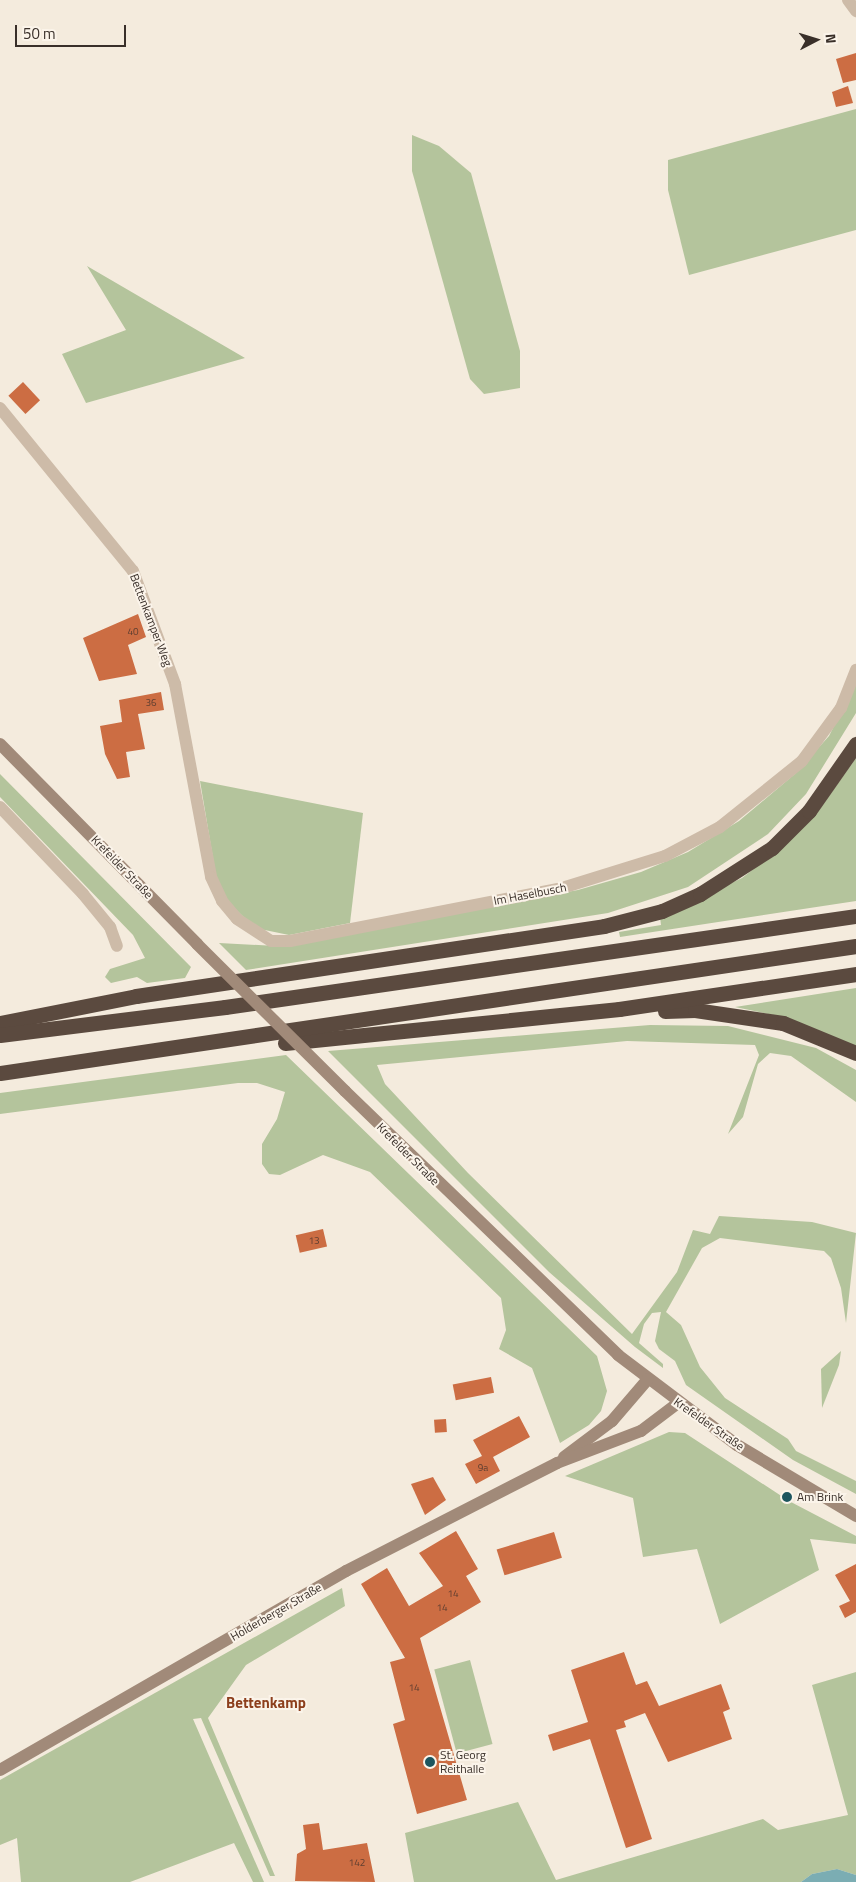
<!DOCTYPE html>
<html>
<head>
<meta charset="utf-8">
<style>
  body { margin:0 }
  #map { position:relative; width:856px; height:1882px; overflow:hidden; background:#f4ebdd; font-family:"Titillium Web",sans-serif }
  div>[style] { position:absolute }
  .green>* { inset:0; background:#b4c49c; transform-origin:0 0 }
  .water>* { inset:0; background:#7badb3 }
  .building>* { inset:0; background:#cc6d43; transform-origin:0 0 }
  .street>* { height:12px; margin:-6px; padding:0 6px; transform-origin:6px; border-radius:6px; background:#cdbba8 }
  .secondary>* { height:12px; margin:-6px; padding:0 6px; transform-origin:6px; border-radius:6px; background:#a18a79 }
  .highway>* { height:15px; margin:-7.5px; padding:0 7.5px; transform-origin:7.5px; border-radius:7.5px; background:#5b4a3f }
  .secondary-bridge>* { height:12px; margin:-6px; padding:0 6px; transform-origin:6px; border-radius:6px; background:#a18a79 }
  .dots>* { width:14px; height:14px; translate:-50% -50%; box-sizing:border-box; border:2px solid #fbf4ea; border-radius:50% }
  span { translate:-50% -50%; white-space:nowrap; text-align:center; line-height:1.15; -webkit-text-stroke:4px #fbf4ea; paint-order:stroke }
  .number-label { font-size:10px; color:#5e3e30 }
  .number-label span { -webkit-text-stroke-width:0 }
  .street-label { font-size:12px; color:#392f29 }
  .poi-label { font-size:12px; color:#392f29 }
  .left { translate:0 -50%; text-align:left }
  .quarter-label { font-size:15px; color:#8d3f1d; font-weight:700 }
  .north { position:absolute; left:791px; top:15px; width:50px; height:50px; -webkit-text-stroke:4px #fbf4ea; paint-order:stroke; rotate:85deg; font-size:14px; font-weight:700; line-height:20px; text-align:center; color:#392f29 }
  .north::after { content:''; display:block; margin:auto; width:18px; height:22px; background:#392f29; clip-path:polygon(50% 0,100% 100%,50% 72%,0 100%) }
  .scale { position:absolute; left:15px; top:25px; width:111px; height:22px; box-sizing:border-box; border:2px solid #392f29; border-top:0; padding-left:6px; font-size:15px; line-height:18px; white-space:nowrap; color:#392f29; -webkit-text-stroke:4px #fbf4ea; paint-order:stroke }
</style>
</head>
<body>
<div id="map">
  <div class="green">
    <div style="clip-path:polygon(856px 109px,856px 230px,689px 275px,668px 190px,668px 160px)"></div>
    <div style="clip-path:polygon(412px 135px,439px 146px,471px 173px,520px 351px,520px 388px,484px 394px,470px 379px,412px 171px)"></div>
    <div style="clip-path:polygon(87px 266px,245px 358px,86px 403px,62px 354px,126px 330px)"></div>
    <div style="clip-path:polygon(856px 682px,856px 713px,806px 794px,768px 834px,688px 887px,608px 913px,246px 970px,219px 943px,276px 946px,578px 890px,641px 872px,688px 852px,739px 821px,796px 773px,829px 736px)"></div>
    <div style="clip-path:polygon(856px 758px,856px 901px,620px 937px,619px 932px,661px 925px,660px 917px,742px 878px,777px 851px,814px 817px)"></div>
    <div style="clip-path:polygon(0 774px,191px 967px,185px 978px,147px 983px,137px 977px,111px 983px,105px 977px,110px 969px,145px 958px,133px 935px,0 797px)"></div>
    <div style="clip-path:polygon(200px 781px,363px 813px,350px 923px,289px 935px,255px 928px,226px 900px,216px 876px)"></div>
    <div style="clip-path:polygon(856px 988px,856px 1047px,783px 1017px,735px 1007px)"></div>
    <div style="clip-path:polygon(650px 1025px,728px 1026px,816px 1048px,856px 1070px,856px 1102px,791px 1056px,770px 1053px,758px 1064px,743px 1117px,728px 1134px,759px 1055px,755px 1045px,627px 1041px,377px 1065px,385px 1084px,468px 1173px,632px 1334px,677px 1272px,693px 1230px,710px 1234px,719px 1216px,812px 1222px,856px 1233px,846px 1323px,841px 1288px,831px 1258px,824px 1251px,720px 1238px,702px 1248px,666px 1312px,681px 1325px,700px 1367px,725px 1398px,788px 1439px,796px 1451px,856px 1481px,856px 1494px,793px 1460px,686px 1385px,675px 1361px,659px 1349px,655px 1341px,661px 1312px,652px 1313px,644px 1324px,639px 1343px,663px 1364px,663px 1368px,635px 1347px,549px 1272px,328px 1051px)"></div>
    <div style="clip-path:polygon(286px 1055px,597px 1356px,607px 1391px,601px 1411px,589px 1425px,560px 1443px,532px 1368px,499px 1349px,506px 1330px,501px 1298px,370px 1172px,323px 1155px,280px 1175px,269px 1174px,262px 1164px,262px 1144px,277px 1119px,285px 1092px,257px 1083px,238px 1083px,0 1114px,0 1093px)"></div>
    <div style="clip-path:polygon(841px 1351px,839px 1365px,822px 1408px,821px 1369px)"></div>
    <div style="clip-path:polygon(669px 1432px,685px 1433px,789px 1501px,856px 1536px,856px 1544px,810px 1539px,819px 1570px,720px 1624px,697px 1549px,643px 1557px,633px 1498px,565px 1476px)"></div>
    <div style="clip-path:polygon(342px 1588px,345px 1606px,246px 1665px,208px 1718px,275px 1876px,270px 1876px,201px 1718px,193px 1719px,264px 1882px,253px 1882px,234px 1843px,130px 1882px,21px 1882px,17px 1838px,0 1845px,0 1780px)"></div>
    <div style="left:470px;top:1660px;width:87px;height:37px;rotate:75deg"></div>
    <div style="clip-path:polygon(856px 1672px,856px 1875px,837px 1869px,812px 1874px,801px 1882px,414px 1882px,405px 1833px,518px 1802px,556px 1880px,763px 1819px,778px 1830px,848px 1815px,812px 1685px)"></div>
  </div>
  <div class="water">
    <div style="clip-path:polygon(837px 1869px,856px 1875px,856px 1882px,801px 1882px,812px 1874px)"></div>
  </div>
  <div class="building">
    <div style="clip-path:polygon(856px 53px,856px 80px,843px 83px,836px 59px)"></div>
    <div style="clip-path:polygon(848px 86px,853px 103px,836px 107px,832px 92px)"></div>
    <div style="left:23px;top:382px;width:25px;height:20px;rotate:47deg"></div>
    <div style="clip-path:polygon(138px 614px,146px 637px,128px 645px,137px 674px,99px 681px,83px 638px)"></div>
    <div style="clip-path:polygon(161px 692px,164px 710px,138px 714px,145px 749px,126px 752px,130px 777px,117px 779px,105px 754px,100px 726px,122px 722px,119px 700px)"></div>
    <div style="left:323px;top:1229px;width:18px;height:28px;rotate:77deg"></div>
    <div style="left:491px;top:1377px;width:16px;height:39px;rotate:79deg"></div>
    <div style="clip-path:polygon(519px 1416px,530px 1437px,493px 1457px,500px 1471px,476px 1484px,465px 1464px,482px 1456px,473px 1440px)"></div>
    <div style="left:446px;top:1419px;width:13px;height:12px;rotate:86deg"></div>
    <div style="clip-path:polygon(433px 1477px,446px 1500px,425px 1515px,411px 1484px)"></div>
    <div style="clip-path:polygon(456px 1531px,478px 1569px,466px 1576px,481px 1602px,420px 1638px,467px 1800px,417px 1814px,393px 1724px,405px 1720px,390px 1662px,405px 1658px,361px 1584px,387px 1568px,409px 1606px,443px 1586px,419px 1553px)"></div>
    <div style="left:554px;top:1532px;width:27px;height:60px;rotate:73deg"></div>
    <div style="clip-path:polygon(856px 1564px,856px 1612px,845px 1618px,839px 1606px,850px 1601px,835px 1575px)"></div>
    <div style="clip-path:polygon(624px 1652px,636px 1685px,647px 1681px,659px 1706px,721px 1684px,730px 1709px,723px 1712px,732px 1739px,668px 1762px,645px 1713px,624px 1721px,626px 1727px,616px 1730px,652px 1839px,626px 1848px,590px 1739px,553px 1751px,548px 1735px,588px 1722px,571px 1670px)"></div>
    <div style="clip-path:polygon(319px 1823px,323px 1850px,367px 1843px,375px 1882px,295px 1881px,297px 1854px,306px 1849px,303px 1825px)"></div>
  </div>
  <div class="street">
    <div style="left:848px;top:0;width:14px;rotate:54deg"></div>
    <div style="left:0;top:408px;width:210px;rotate:50.8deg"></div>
    <div style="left:133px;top:571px;width:121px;rotate:69.6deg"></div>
    <div style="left:175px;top:684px;width:196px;rotate:79.4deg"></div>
    <div style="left:211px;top:877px;width:26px;rotate:65deg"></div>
    <div style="left:222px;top:901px;width:23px;rotate:50deg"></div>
    <div style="left:237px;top:919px;width:40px;rotate:32.9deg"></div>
    <div style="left:271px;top:941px;width:19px"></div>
    <div style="left:290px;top:941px;width:277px;rotate:-11deg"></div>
    <div style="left:562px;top:888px;width:108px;rotate:-17.3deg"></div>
    <div style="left:665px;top:856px;width:62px;rotate:-27.8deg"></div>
    <div style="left:720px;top:827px;width:105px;rotate:-38.8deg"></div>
    <div style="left:802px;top:761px;width:66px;rotate:-53.7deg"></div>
    <div style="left:841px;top:708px;width:41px;rotate:-68.5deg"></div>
    <div style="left:0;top:807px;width:120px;rotate:46.3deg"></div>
    <div style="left:83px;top:894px;width:43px;rotate:50.7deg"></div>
    <div style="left:110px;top:927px;width:20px;rotate:70deg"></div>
  </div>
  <div class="secondary">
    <div style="left:0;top:744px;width:281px;rotate:45.4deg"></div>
    <div style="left:345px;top:1091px;width:380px;rotate:44deg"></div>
    <div style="left:618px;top:1355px;width:149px;rotate:37.1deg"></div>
    <div style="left:737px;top:1445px;width:139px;rotate:30.8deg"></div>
    <div style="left:564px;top:1457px;width:60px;rotate:-36.9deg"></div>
    <div style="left:612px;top:1421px;width:55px;rotate:-49.4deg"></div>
    <div style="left:0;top:1770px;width:399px;rotate:-29.9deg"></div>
    <div style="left:346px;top:1571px;width:237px;rotate:-27.1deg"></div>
    <div style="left:557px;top:1463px;width:90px;rotate:-20.9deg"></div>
    <div style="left:641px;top:1431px;width:46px;rotate:-37.1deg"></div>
  </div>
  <div class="highway">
    <div style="left:665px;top:1011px;width:30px;rotate:-2deg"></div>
    <div style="left:695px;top:1010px;width:89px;rotate:8.4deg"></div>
    <div style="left:783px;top:1023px;width:79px;rotate:22.3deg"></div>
    <div style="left:0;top:1023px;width:139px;rotate:-11.2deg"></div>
    <div style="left:136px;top:996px;width:473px;rotate:-8.5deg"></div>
    <div style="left:604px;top:926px;width:60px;rotate:-14.5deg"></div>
    <div style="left:662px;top:911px;width:42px;rotate:-24.1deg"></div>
    <div style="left:700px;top:894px;width:85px;rotate:-32.6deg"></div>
    <div style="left:772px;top:848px;width:52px;rotate:-45deg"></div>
    <div style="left:809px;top:811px;width:82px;rotate:-55deg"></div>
    <div style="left:0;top:1035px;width:227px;rotate:-7.1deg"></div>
    <div style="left:225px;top:1007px;width:638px;rotate:-8.21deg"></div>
    <div style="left:285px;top:1043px;width:336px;rotate:-5.8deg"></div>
    <div style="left:619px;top:1009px;width:240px;rotate:-8.4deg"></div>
    <div style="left:0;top:1073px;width:865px;rotate:-8.44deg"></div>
  </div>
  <div class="secondary-bridge">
    <div style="left:197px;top:944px;width:209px;rotate:44.8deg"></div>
  </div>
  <div class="dots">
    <div style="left:787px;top:1497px;background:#1c555e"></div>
    <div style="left:430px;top:1762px;background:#1c555e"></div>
  </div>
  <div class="number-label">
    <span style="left:133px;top:632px">40</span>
    <span style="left:151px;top:703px">36</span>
    <span style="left:314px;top:1241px">13</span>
    <span style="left:483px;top:1468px">9a</span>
    <span style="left:453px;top:1594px">14</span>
    <span style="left:442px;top:1608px">14</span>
    <span style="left:414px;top:1688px">14</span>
    <span style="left:357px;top:1863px">142</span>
  </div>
  <div class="street-label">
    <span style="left:151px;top:620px;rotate:69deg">Bettenkamper Weg</span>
    <span style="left:122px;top:867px;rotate:46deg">Krefelder Straße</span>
    <span style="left:530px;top:894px;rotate:-11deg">Im Haselbusch</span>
    <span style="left:408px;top:1154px;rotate:45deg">Krefelder Straße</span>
    <span style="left:709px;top:1424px;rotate:35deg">Krefelder Straße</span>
    <span style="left:276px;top:1612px;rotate:-30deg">Holderberger Straße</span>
  </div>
  <div class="poi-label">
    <span class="left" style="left:797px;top:1497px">Am Brink</span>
    <span class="left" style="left:440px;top:1762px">St. Georg<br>Reithalle</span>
  </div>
  <div class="quarter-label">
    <span style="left:266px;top:1703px">Bettenkamp</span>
  </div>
  <div class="north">N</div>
  <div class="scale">50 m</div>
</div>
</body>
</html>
